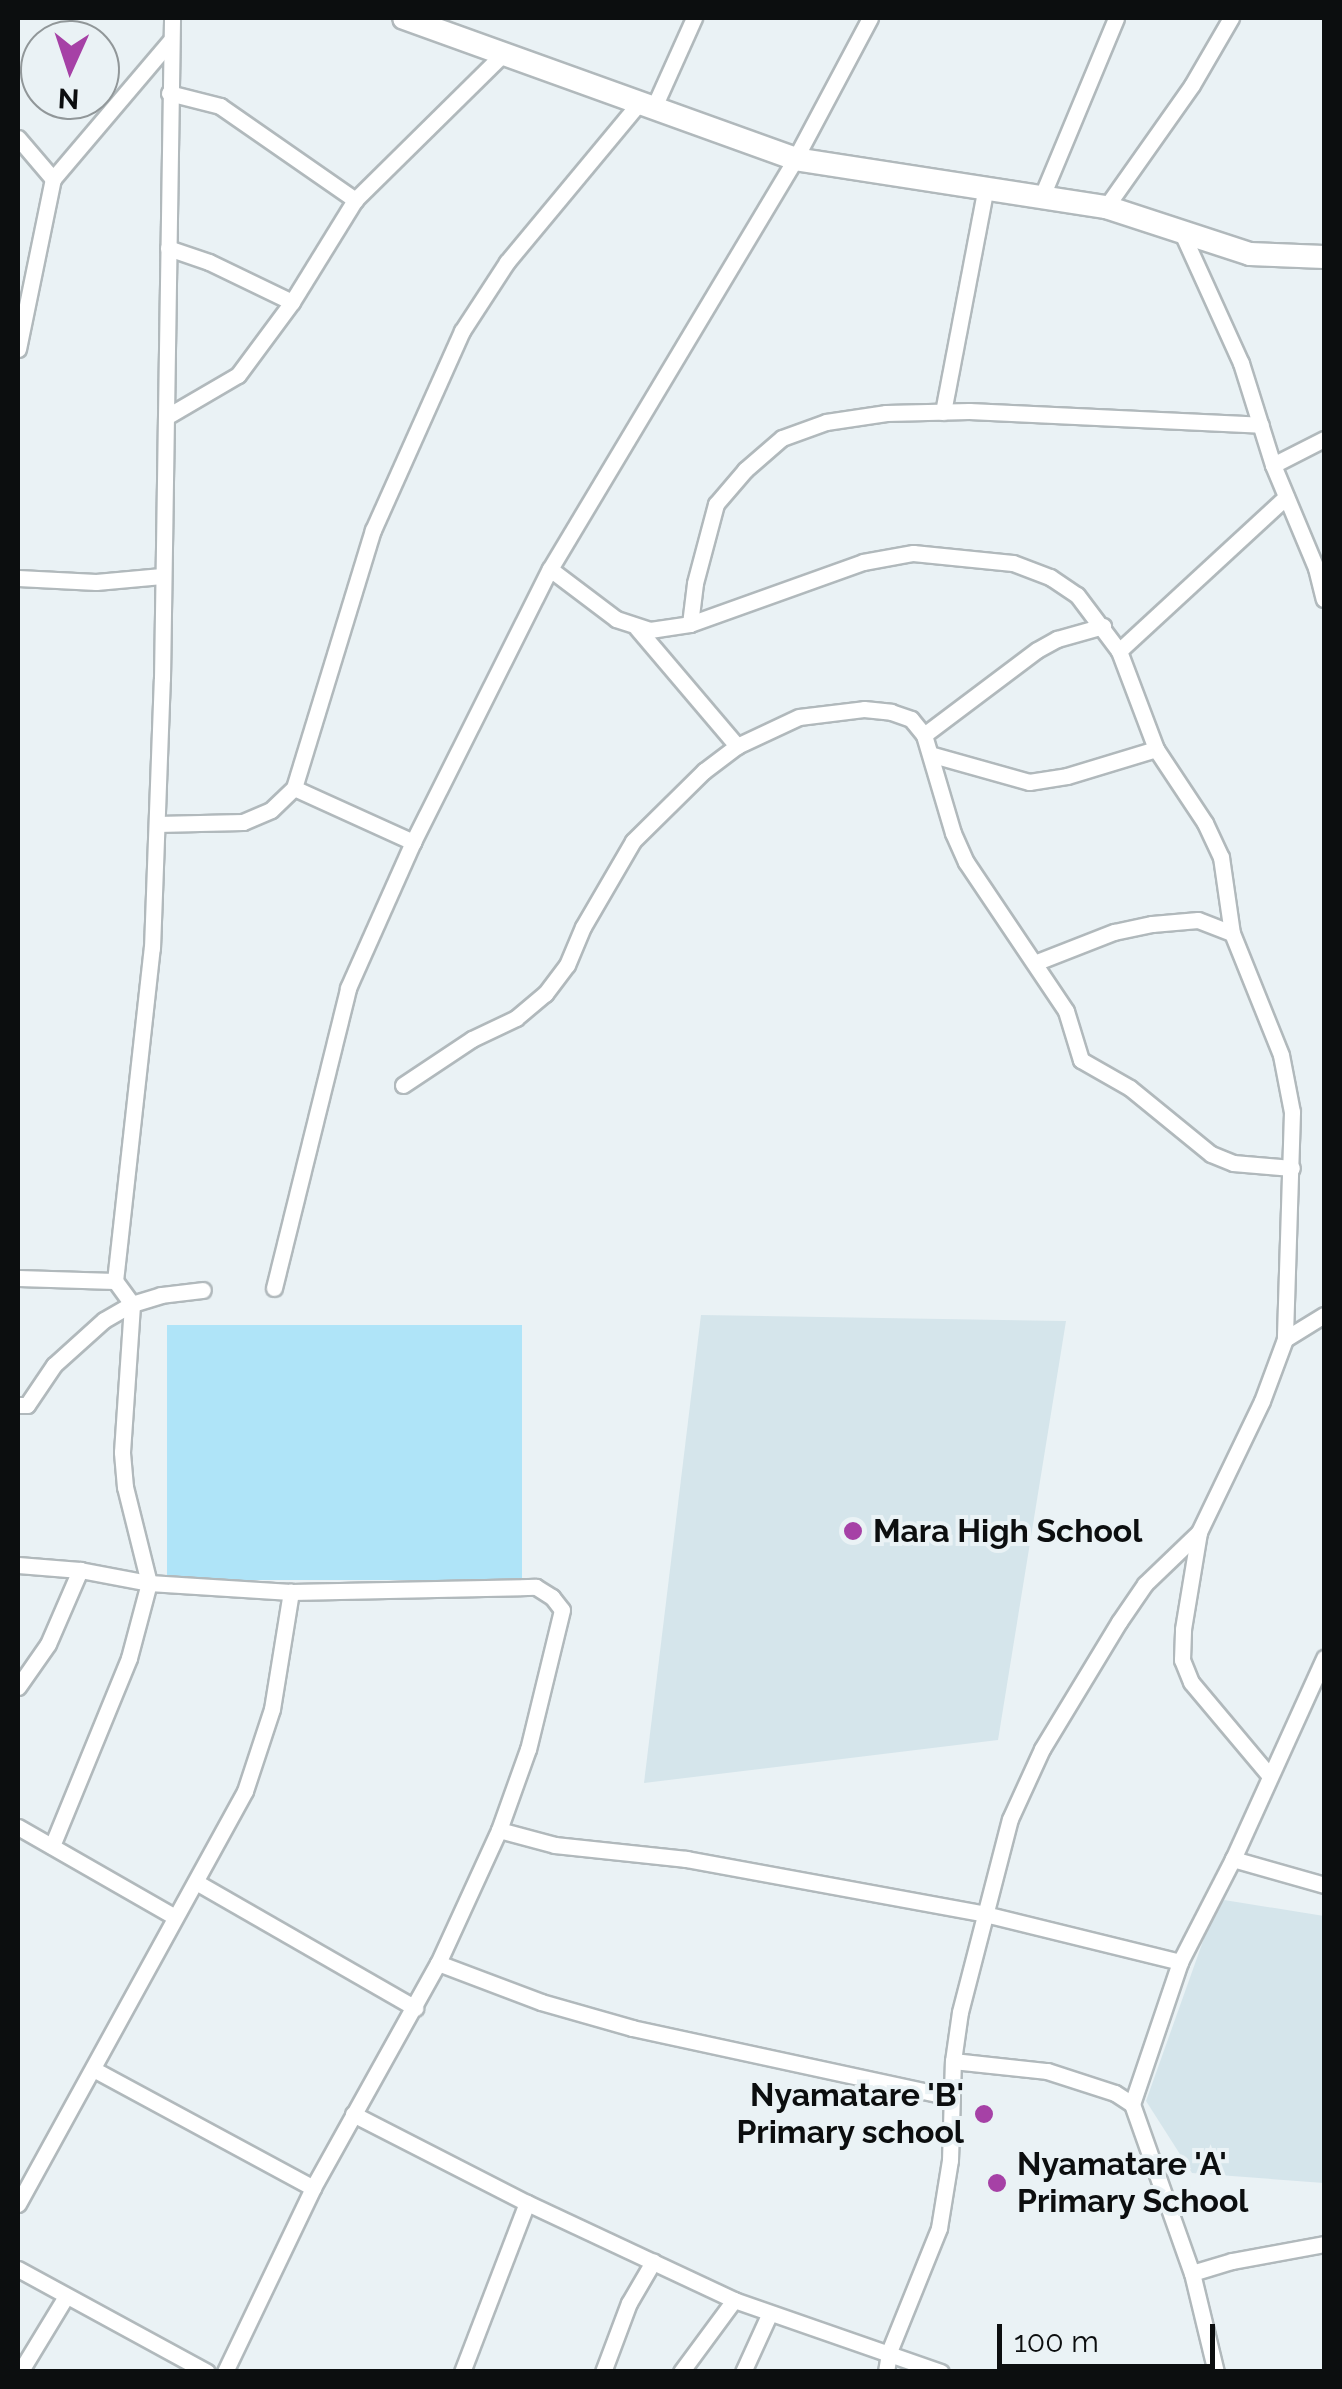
<!DOCTYPE html>
<html>
<head>
<meta charset="utf-8">
<style>
  body { margin:0 }
  #map { position:relative; width:1342px; height:2389px; overflow:hidden; background:#eaf2f5; font-family:Raleway,sans-serif }
  div>[style] { position:absolute }
  .built>* { inset:0; background:#d5e5eb }
  .green>* { inset:0; background:#afe4f8; transform-origin:0 0 }
  .roads { filter:drop-shadow(2px 0 #b1b9bc) drop-shadow(-2px 0 #b1b9bc) drop-shadow(0 2px #b1b9bc) drop-shadow(0 -2px #b1b9bc) }
  .street>* { height:15px; margin:-7.5px; padding:0 7.5px; transform-origin:7.5px; border-radius:7.5px; background:#fff }
  .secondary>* { height:22px; margin:-11px; padding:0 11px; transform-origin:11px; border-radius:11px; background:#fff }
  .dots>* { width:28px; height:28px; translate:-50% -50%; box-sizing:border-box; border:5px solid #eaf2f5; border-radius:50% }
  span { translate:-50% -50%; white-space:nowrap; text-align:center; line-height:1.15; -webkit-text-stroke:8px #eaf2f5; paint-order:stroke }
  .poi-label { font-size:32px; color:#0c0e0f; font-weight:700 }
  .left { translate:0 -50%; text-align:left }
  .right { translate:-100% -50%; text-align:right }
  .frame { position:absolute; inset:0; border:20px solid #0c0e0f; pointer-events:none }
  .north { position:absolute; left:20px; top:20px; width:100px; height:100px; box-sizing:border-box; background:#eaf2f5; border:2px solid #919799; border-radius:50%; rotate:183deg; font-size:28px; font-weight:700; line-height:40px; text-align:center; color:#0c0e0f }
  .north::after { content:''; display:block; margin:auto; width:35px; height:45px; background:#a641a6; clip-path:polygon(50% 0,100% 100%,50% 72%,0 100%) }
  .scale { position:absolute; left:997px; top:2324px; width:218px; height:45px; box-sizing:border-box; border:5px solid #0c0e0f; border-top:0; padding-left:12px; font-size:30px; line-height:35px; white-space:nowrap; color:#0c0e0f; -webkit-text-stroke:8px #eaf2f5; paint-order:stroke }
</style>
</head>
<body>
<div id="map">
  <div class="built">
    <div style="clip-path:polygon(701px 1315px,1066px 1321px,998px 1740px,644px 1783px)"></div>
    <div style="clip-path:polygon(1218px 1899px,1324px 1916px,1324px 2183px,1192px 2173px,1146px 2101px)"></div>
  </div>
  <div class="green">
    <div style="left:167px;top:1325px;width:355px;height:255px"></div>
  </div>
  <div class="roads">
    <div class="street">
      <div style="left:169px;top:93px;width:53px;rotate:14.3deg"></div>
      <div style="left:220px;top:106px;width:165px;rotate:34.8deg"></div>
      <div style="left:654px;top:107px;width:98px;rotate:-65.8deg"></div>
      <div style="left:18px;top:138px;width:54px;rotate:49.5deg"></div>
      <div style="left:1042px;top:196px;width:193px;rotate:-67.4deg"></div>
      <div style="left:1106px;top:207px;width:149px;rotate:-54.8deg"></div>
      <div style="left:1192px;top:85px;width:78px;rotate:-59.8deg"></div>
      <div style="left:1182px;top:233px;width:143px;rotate:65.6deg"></div>
      <div style="left:1241px;top:363px;width:107px;rotate:72.6deg"></div>
      <div style="left:1273px;top:465px;width:112px;rotate:67.3deg"></div>
      <div style="left:1316px;top:568px;width:32px;rotate:76deg"></div>
      <div style="left:168px;top:248px;width:43px;rotate:18.9deg"></div>
      <div style="left:209px;top:262px;width:92px;rotate:25.7deg"></div>
      <div style="left:18px;top:349px;width:174px;rotate:-78.4deg"></div>
      <div style="left:53px;top:179px;width:181px;rotate:-49.7deg"></div>
      <div style="left:943px;top:412px;width:229px;rotate:-79.2deg"></div>
      <div style="left:166px;top:417px;width:83px;rotate:-30.3deg"></div>
      <div style="left:238px;top:375px;width:91px;rotate:-53.5deg"></div>
      <div style="left:292px;top:302px;width:120px;rotate:-58.3deg"></div>
      <div style="left:355px;top:200px;width:208px;rotate:-44.6deg"></div>
      <div style="left:1273px;top:465px;width:57px;rotate:-27deg"></div>
      <div style="left:550px;top:569px;width:83px;rotate:37.1deg"></div>
      <div style="left:616px;top:619px;width:36px;rotate:18deg"></div>
      <div style="left:650px;top:630px;width:40px;rotate:-8.5deg"></div>
      <div style="left:690px;top:624px;width:184px;rotate:-19.7deg"></div>
      <div style="left:863px;top:562px;width:51px;rotate:-10.2deg"></div>
      <div style="left:913px;top:553px;width:100px;rotate:5.7deg"></div>
      <div style="left:1013px;top:563px;width:40px;rotate:21deg"></div>
      <div style="left:1050px;top:577px;width:32px;rotate:34deg"></div>
      <div style="left:1077px;top:595px;width:70px;rotate:53.1deg"></div>
      <div style="left:1119px;top:651px;width:105px;rotate:69.3deg"></div>
      <div style="left:1156px;top:749px;width:89px;rotate:56.5deg"></div>
      <div style="left:1205px;top:823px;width:38px;rotate:65deg"></div>
      <div style="left:1221px;top:857px;width:77px;rotate:81.8deg"></div>
      <div style="left:1232px;top:933px;width:131px;rotate:68.1deg"></div>
      <div style="left:1281px;top:1055px;width:58px;rotate:79.1deg"></div>
      <div style="left:1292px;top:1112px;width:227px;rotate:91.8deg"></div>
      <div style="left:18px;top:578px;width:78px;rotate:2.9deg"></div>
      <div style="left:96px;top:582px;width:66px;rotate:-5.2deg"></div>
      <div style="left:690px;top:624px;width:41px;rotate:-83deg"></div>
      <div style="left:695px;top:583px;width:82px;rotate:-75.1deg"></div>
      <div style="left:716px;top:504px;width:45px;rotate:-49.5deg"></div>
      <div style="left:745px;top:470px;width:49px;rotate:-40.9deg"></div>
      <div style="left:782px;top:438px;width:47px;rotate:-20deg"></div>
      <div style="left:826px;top:422px;width:61px;rotate:-8.5deg"></div>
      <div style="left:886px;top:413px;width:83px;rotate:-1.4deg"></div>
      <div style="left:969px;top:411px;width:292px;rotate:2.7deg"></div>
      <div style="left:637px;top:628px;width:155px;rotate:49.7deg"></div>
      <div style="left:1119px;top:651px;width:227px;rotate:-42.7deg"></div>
      <div style="left:924px;top:735px;width:141px;rotate:-37deg"></div>
      <div style="left:1037px;top:650px;width:23px;rotate:-29deg"></div>
      <div style="left:1057px;top:639px;width:48px;rotate:-15.8deg"></div>
      <div style="left:933px;top:755px;width:100px;rotate:15.7deg"></div>
      <div style="left:1029px;top:782px;width:38px;rotate:-9deg"></div>
      <div style="left:1067px;top:776px;width:93px;rotate:-16.9deg"></div>
      <div style="left:294px;top:788px;width:131px;rotate:24.4deg"></div>
      <div style="left:157px;top:824px;width:86px;rotate:-1.3deg"></div>
      <div style="left:243px;top:822px;width:30px;rotate:-23deg"></div>
      <div style="left:271px;top:810px;width:32px;rotate:-44deg"></div>
      <div style="left:294px;top:788px;width:270px;rotate:-73deg"></div>
      <div style="left:373px;top:530px;width:218px;rotate:-65.9deg"></div>
      <div style="left:462px;top:331px;width:82px;rotate:-56.9deg"></div>
      <div style="left:507px;top:262px;width:208px;rotate:-50.3deg"></div>
      <div style="left:1037px;top:962px;width:83px;rotate:-21.3deg"></div>
      <div style="left:1114px;top:932px;width:39px;rotate:-12deg"></div>
      <div style="left:1152px;top:924px;width:46px;rotate:-5deg"></div>
      <div style="left:1198px;top:920px;width:36px;rotate:21deg"></div>
      <div style="left:403px;top:1085px;width:83px;rotate:-33.7deg"></div>
      <div style="left:472px;top:1039px;width:49px;rotate:-25.5deg"></div>
      <div style="left:516px;top:1018px;width:38px;rotate:-40deg"></div>
      <div style="left:545px;top:994px;width:36px;rotate:-53deg"></div>
      <div style="left:567px;top:965px;width:41px;rotate:-67.2deg"></div>
      <div style="left:583px;top:927px;width:99px;rotate:-59.8deg"></div>
      <div style="left:633px;top:841px;width:100px;rotate:-44.6deg"></div>
      <div style="left:704px;top:771px;width:41px;rotate:-37.1deg"></div>
      <div style="left:737px;top:746px;width:68px;rotate:-25.1deg"></div>
      <div style="left:799px;top:717px;width:65px;rotate:-7deg"></div>
      <div style="left:864px;top:709px;width:27px;rotate:6deg"></div>
      <div style="left:891px;top:712px;width:21px;rotate:19deg"></div>
      <div style="left:911px;top:719px;width:21px;rotate:51deg"></div>
      <div style="left:924px;top:735px;width:102px;rotate:73.5deg"></div>
      <div style="left:953px;top:833px;width:32px;rotate:66deg"></div>
      <div style="left:966px;top:862px;width:179px;rotate:56.1deg"></div>
      <div style="left:1066px;top:1011px;width:51px;rotate:73deg"></div>
      <div style="left:1081px;top:1060px;width:56px;rotate:29.7deg"></div>
      <div style="left:1130px;top:1088px;width:104px;rotate:39.2deg"></div>
      <div style="left:1211px;top:1154px;width:24px;rotate:22deg"></div>
      <div style="left:1233px;top:1163px;width:59px;rotate:4.8deg"></div>
      <div style="left:18px;top:1278px;width:97px;rotate:1.8deg"></div>
      <div style="left:274px;top:1288px;width:309px;rotate:-76.1deg"></div>
      <div style="left:348px;top:988px;width:160px;rotate:-66deg"></div>
      <div style="left:413px;top:842px;width:305px;rotate:-63.4deg"></div>
      <div style="left:550px;top:569px;width:478px;rotate:-59.1deg"></div>
      <div style="left:795px;top:159px;width:160px;rotate:-62deg"></div>
      <div style="left:18px;top:1405px;width:9px"></div>
      <div style="left:27px;top:1405px;width:48px;rotate:-56deg"></div>
      <div style="left:54px;top:1365px;width:67px;rotate:-42deg"></div>
      <div style="left:104px;top:1320px;width:32px;rotate:-30deg"></div>
      <div style="left:132px;top:1304px;width:29px;rotate:-126deg"></div>
      <div style="left:115px;top:1281px;width:335px;rotate:-83.7deg"></div>
      <div style="left:152px;top:948px;width:269px;rotate:-87.9deg"></div>
      <div style="left:162px;top:679px;width:661px;rotate:-89.13deg"></div>
      <div style="left:18px;top:1565px;width:62px;rotate:4.6deg"></div>
      <div style="left:80px;top:1570px;width:70px;rotate:10.7deg"></div>
      <div style="left:149px;top:1583px;width:142px;rotate:3.6deg"></div>
      <div style="left:291px;top:1592px;width:245px;rotate:-1.2deg"></div>
      <div style="left:536px;top:1587px;width:19px;rotate:32deg"></div>
      <div style="left:552px;top:1597px;width:16px;rotate:52deg"></div>
      <div style="left:562px;top:1610px;width:143px;rotate:103.7deg"></div>
      <div style="left:528px;top:1749px;width:86px;rotate:109.7deg"></div>
      <div style="left:499px;top:1830px;width:146px;rotate:114.6deg"></div>
      <div style="left:438px;top:1963px;width:257px;rotate:119.1deg"></div>
      <div style="left:313px;top:2188px;width:204px;rotate:115.6deg"></div>
      <div style="left:18px;top:1687px;width:52px;rotate:-55.1deg"></div>
      <div style="left:48px;top:1644px;width:81px;rotate:-66.6deg"></div>
      <div style="left:1269px;top:1775px;width:121px;rotate:-130deg"></div>
      <div style="left:1191px;top:1682px;width:24px;rotate:-112deg"></div>
      <div style="left:1182px;top:1660px;width:31px;rotate:-88deg"></div>
      <div style="left:1183px;top:1629px;width:98px;rotate:-80.6deg"></div>
      <div style="left:1199px;top:1532px;width:145px;rotate:-64.3deg"></div>
      <div style="left:1262px;top:1401px;width:66px;rotate:-69.6deg"></div>
      <div style="left:1285px;top:1339px;width:46px;rotate:-31.6deg"></div>
      <div style="left:18px;top:1827px;width:181px;rotate:29.8deg"></div>
      <div style="left:499px;top:1830px;width:58px;rotate:15deg"></div>
      <div style="left:555px;top:1845px;width:132px;rotate:6.1deg"></div>
      <div style="left:686px;top:1859px;width:304px;rotate:10.4deg"></div>
      <div style="left:985px;top:1914px;width:201px;rotate:13.8deg"></div>
      <div style="left:52px;top:1846px;width:203px;rotate:-67.7deg"></div>
      <div style="left:129px;top:1658px;width:78px;rotate:-75.1deg"></div>
      <div style="left:149px;top:1583px;width:99px;rotate:-104deg"></div>
      <div style="left:125px;top:1487px;width:35px;rotate:-95deg"></div>
      <div style="left:122px;top:1452px;width:148px;rotate:-86.1deg"></div>
      <div style="left:132px;top:1304px;width:30px;rotate:-17deg"></div>
      <div style="left:161px;top:1295px;width:42px;rotate:-6.8deg"></div>
      <div style="left:1233px;top:1859px;width:95px;rotate:15.9deg"></div>
      <div style="left:196px;top:1882px;width:253px;rotate:29.9deg"></div>
      <div style="left:438px;top:1963px;width:110px;rotate:20.7deg"></div>
      <div style="left:541px;top:2002px;width:95px;rotate:15.9deg"></div>
      <div style="left:632px;top:2028px;width:327px;rotate:12.2deg"></div>
      <div style="left:953px;top:2061px;width:95px;rotate:6.1deg"></div>
      <div style="left:1047px;top:2071px;width:71px;rotate:17.9deg"></div>
      <div style="left:1115px;top:2093px;width:20px;rotate:33deg"></div>
      <div style="left:1132px;top:2104px;width:179px;rotate:70.5deg"></div>
      <div style="left:1192px;top:2273px;width:102px;rotate:76.4deg"></div>
      <div style="left:95px;top:2070px;width:248px;rotate:28.4deg"></div>
      <div style="left:1132px;top:2104px;width:150px;rotate:-71.3deg"></div>
      <div style="left:1180px;top:1962px;width:116px;rotate:-62.8deg"></div>
      <div style="left:1233px;top:1859px;width:221px;rotate:-65.6deg"></div>
      <div style="left:353px;top:2114px;width:195px;rotate:27.1deg"></div>
      <div style="left:527px;top:2203px;width:229px;rotate:25.1deg"></div>
      <div style="left:734px;top:2300px;width:219px;rotate:19.2deg"></div>
      <div style="left:18px;top:2204px;width:471px;rotate:-61.2deg"></div>
      <div style="left:245px;top:1791px;width:86px;rotate:-71.8deg"></div>
      <div style="left:272px;top:1709px;width:119px;rotate:-80.8deg"></div>
      <div style="left:18px;top:2269px;width:215px;rotate:28.6deg"></div>
      <div style="left:1192px;top:2273px;width:42px;rotate:-16.7deg"></div>
      <div style="left:1232px;top:2261px;width:94px;rotate:-10.5deg"></div>
      <div style="left:20px;top:2372px;width:87px;rotate:-58.7deg"></div>
      <div style="left:462px;top:2372px;width:181px;rotate:-69deg"></div>
      <div style="left:603px;top:2372px;width:74px;rotate:-69.4deg"></div>
      <div style="left:629px;top:2303px;width:48px;rotate:-59.7deg"></div>
      <div style="left:681px;top:2372px;width:89px;rotate:-53.6deg"></div>
      <div style="left:743px;top:2372px;width:63px;rotate:-65.5deg"></div>
      <div style="left:886px;top:2372px;width:20px;rotate:-81deg"></div>
      <div style="left:889px;top:2352px;width:134px;rotate:-68deg"></div>
      <div style="left:939px;top:2228px;width:69px;rotate:-80.8deg"></div>
      <div style="left:950px;top:2160px;width:99px;rotate:-88.3deg"></div>
      <div style="left:953px;top:2061px;width:49px;rotate:-81.9deg"></div>
      <div style="left:960px;top:2012px;width:199px;rotate:-75.5deg"></div>
      <div style="left:1010px;top:1819px;width:77px;rotate:-65.4deg"></div>
      <div style="left:1042px;top:1749px;width:149px;rotate:-58.8deg"></div>
      <div style="left:1119px;top:1622px;width:46px;rotate:-55.6deg"></div>
      <div style="left:1145px;top:1584px;width:75px;rotate:-43.9deg"></div>
    </div>
    <div class="secondary">
      <div style="left:404px;top:18px;width:416px;rotate:19.8deg"></div>
      <div style="left:795px;top:159px;width:315px;rotate:8.8deg"></div>
      <div style="left:1106px;top:207px;width:151px;rotate:18.1deg"></div>
      <div style="left:1250px;top:254px;width:74px;rotate:2.3deg"></div>
    </div>
  </div>
  <div class="dots">
    <div style="left:853px;top:1531px;background:#a641a6"></div>
    <div style="left:984px;top:2114px;background:#a641a6"></div>
    <div style="left:997px;top:2183px;background:#a641a6"></div>
  </div>
  <div class="poi-label">
    <span class="left" style="left:873px;top:1531px">Mara High School</span>
    <span class="right" style="left:964px;top:2114px">Nyamatare 'B'<br>Primary school</span>
    <span class="left" style="left:1017px;top:2183px">Nyamatare 'A'<br>Primary School</span>
  </div>
  <div class="frame"></div>
  <div class="north">N</div>
  <div class="scale">100 m</div>
</div>
</body>
</html>
